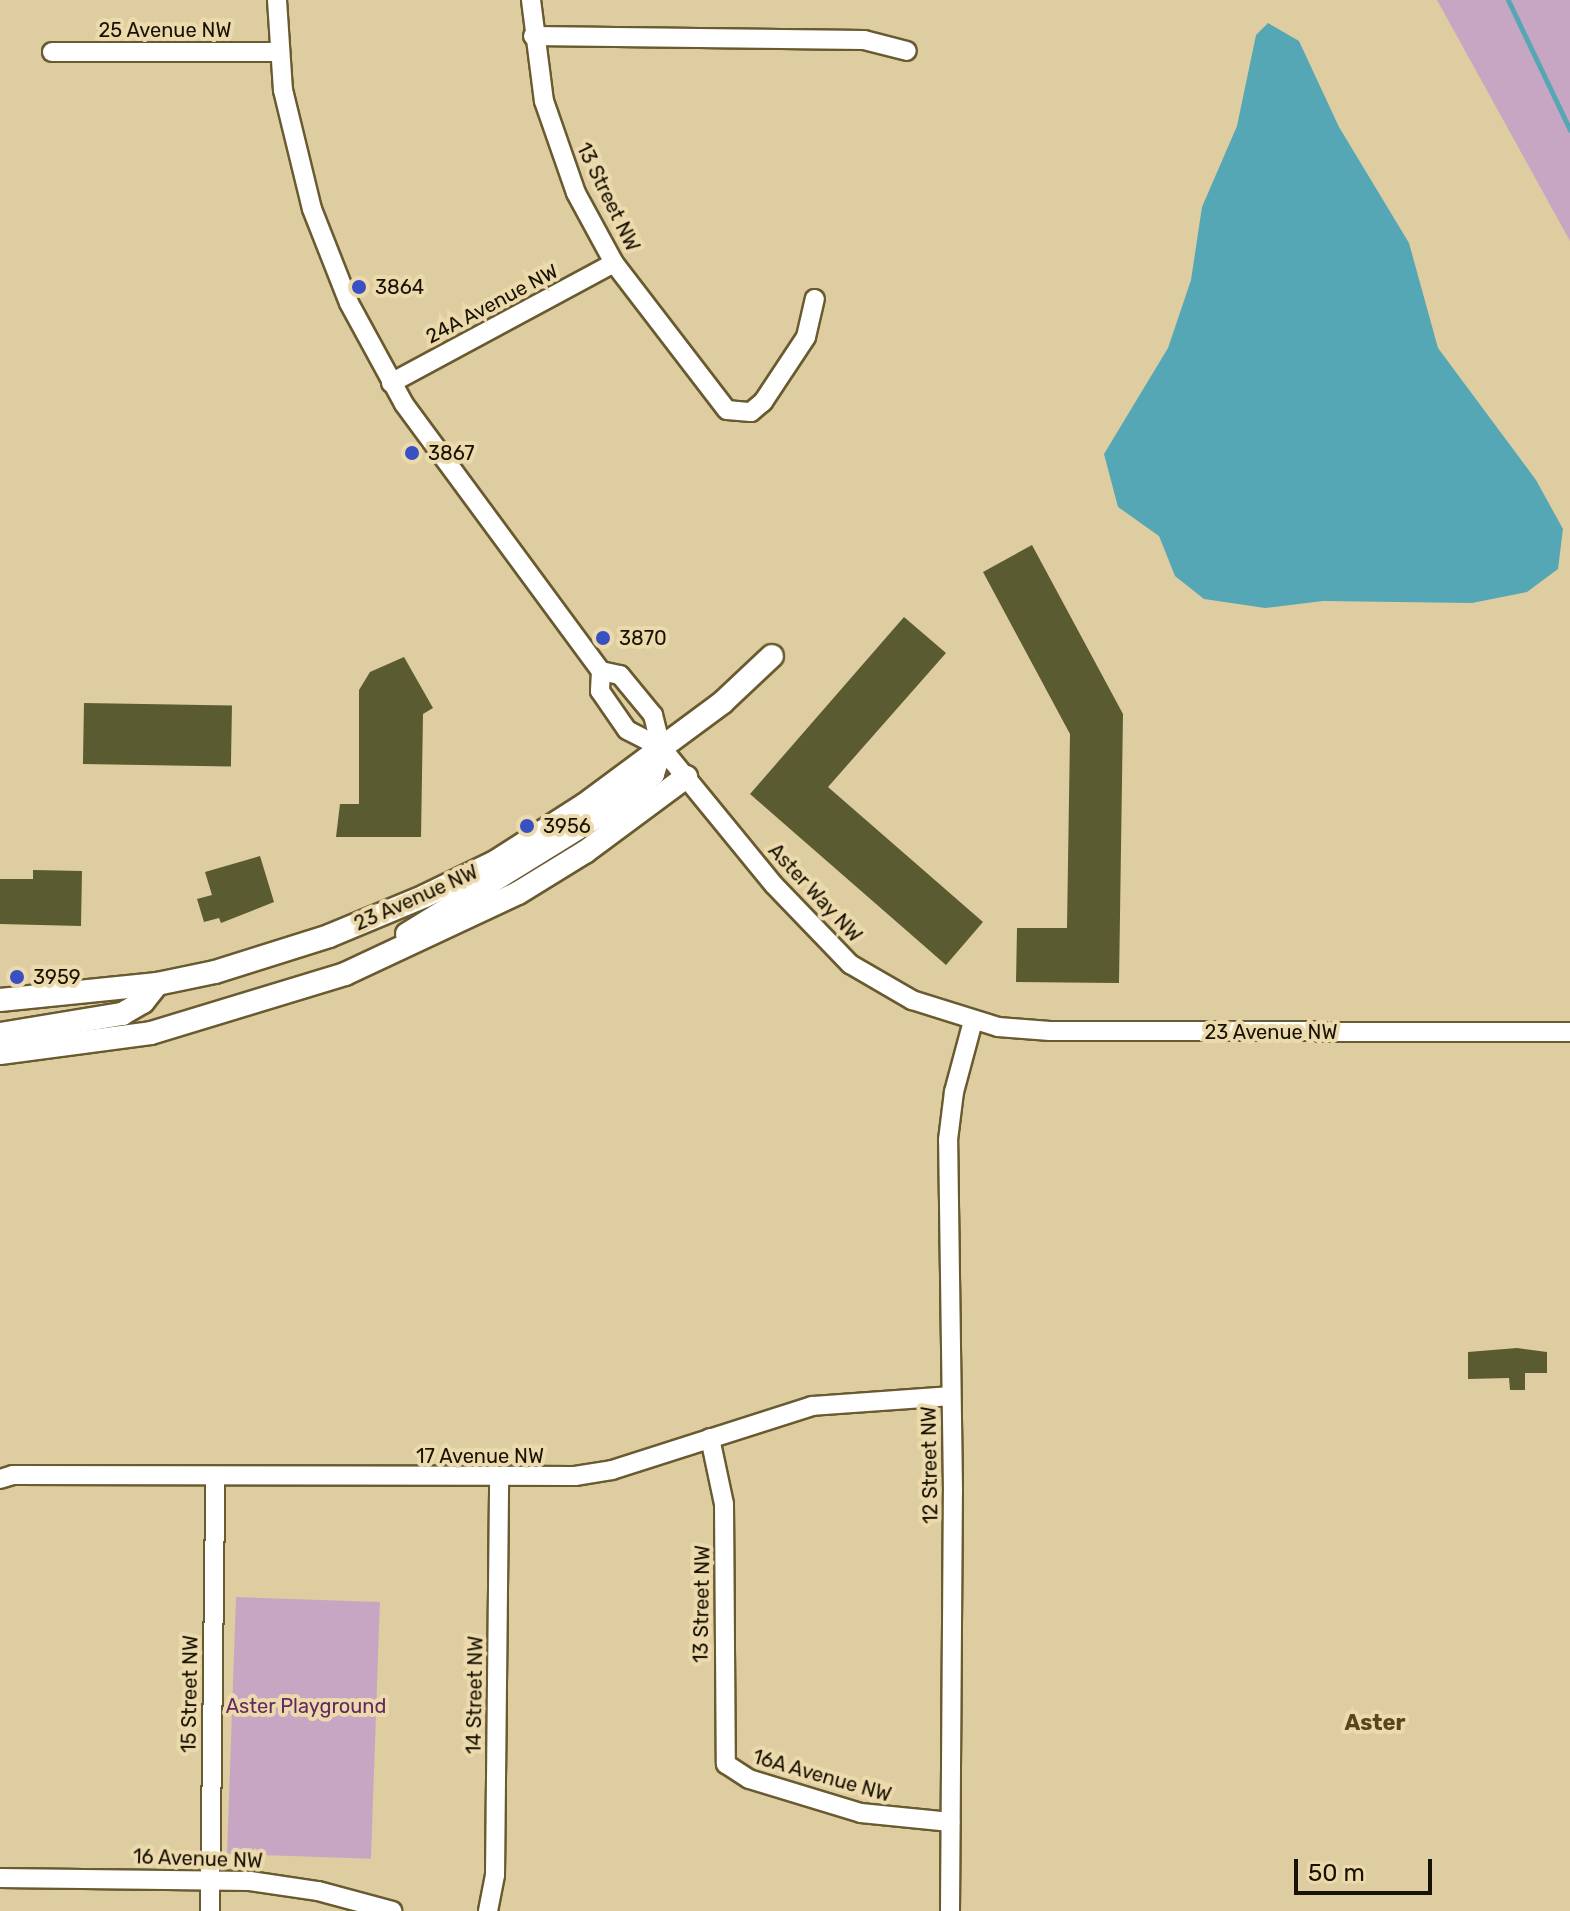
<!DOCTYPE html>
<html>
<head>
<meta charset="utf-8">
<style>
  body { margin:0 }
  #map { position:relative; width:1570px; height:1911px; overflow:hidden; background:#decda0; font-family:Rubik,sans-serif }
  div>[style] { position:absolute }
  .green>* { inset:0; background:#c6a6c3; transform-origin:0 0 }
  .water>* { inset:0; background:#56a7b5 }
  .stream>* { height:5px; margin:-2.5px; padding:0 2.5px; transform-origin:2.5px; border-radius:2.5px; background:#56a7b5 }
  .building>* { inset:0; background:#5a5b30; transform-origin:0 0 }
  .roads { filter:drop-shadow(2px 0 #695a30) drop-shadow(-2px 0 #695a30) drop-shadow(0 2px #695a30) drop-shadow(0 -2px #695a30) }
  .minor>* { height:18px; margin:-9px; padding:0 9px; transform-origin:9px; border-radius:9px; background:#fff }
  .major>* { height:22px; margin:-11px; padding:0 11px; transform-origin:11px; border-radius:11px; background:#fff }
  .dots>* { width:22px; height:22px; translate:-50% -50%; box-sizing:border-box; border:4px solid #ecdaad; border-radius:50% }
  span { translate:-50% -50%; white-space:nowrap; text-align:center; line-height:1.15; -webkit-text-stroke:8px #ecdaad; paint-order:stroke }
  .street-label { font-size:20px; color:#181203 }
  .poi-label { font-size:20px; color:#181203 }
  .left { translate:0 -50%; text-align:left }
  .park-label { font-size:20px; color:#632960 }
  .neighbourhood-label { font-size:22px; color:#55461c; font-weight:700 }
  .scale { position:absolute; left:1294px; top:1859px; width:138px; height:36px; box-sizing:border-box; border:4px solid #181203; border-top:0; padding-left:10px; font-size:24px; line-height:28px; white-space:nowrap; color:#181203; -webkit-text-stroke:6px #ecdaad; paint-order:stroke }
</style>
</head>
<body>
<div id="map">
  <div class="green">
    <div style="clip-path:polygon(1437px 0,1570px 0,1570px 241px)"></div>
    <div style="left:236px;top:1597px;width:144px;height:257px;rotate:2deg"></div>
  </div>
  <div class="water">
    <div style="clip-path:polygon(1268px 23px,1299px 41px,1339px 127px,1409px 243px,1438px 348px,1536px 480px,1563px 529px,1558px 569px,1527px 592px,1472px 603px,1323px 601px,1265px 608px,1204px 599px,1175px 576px,1159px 536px,1118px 507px,1104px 454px,1168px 348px,1191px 280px,1202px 207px,1237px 126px,1256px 35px)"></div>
  </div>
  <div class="stream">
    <div style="left:1508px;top:0;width:144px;rotate:64.5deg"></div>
  </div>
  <div class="building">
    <div style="clip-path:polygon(1032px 545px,1123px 714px,1119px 983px,1016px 982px,1017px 928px,1067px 928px,1070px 734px,983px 572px)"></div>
    <div style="clip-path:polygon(904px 617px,946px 653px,828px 787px,983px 922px,946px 965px,750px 794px)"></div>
    <div style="clip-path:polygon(404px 657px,433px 708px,423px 714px,421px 837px,336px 837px,340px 804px,359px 804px,359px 690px,370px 672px)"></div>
    <div style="left:84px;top:703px;width:148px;height:61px;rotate:1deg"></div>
    <div style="clip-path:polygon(260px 856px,274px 902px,221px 923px,219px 918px,204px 922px,197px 899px,212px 895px,205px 872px)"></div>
    <div style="clip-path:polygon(33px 870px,82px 871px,81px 926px,0 924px,0 879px,33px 879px)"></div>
    <div style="clip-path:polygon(1517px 1348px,1547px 1352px,1547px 1373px,1525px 1373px,1525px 1390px,1510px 1390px,1509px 1378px,1468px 1379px,1468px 1352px)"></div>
  </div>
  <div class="roads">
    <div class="minor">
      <div style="left:277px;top:0;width:90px;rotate:86.2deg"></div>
      <div style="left:283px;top:90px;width:122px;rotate:76.3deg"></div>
      <div style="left:312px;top:209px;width:101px;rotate:68.5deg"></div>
      <div style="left:349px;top:303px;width:115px;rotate:61.4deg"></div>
      <div style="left:404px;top:404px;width:332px;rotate:53.6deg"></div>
      <div style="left:601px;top:671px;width:19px;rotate:12deg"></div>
      <div style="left:620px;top:675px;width:52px;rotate:50.5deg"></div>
      <div style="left:653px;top:715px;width:33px;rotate:76deg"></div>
      <div style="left:661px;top:747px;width:178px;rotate:50.7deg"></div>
      <div style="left:774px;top:885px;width:110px;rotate:46.1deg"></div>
      <div style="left:850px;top:964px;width:72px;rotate:30.1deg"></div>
      <div style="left:912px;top:1000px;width:90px;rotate:17.4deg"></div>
      <div style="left:998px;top:1027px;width:52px;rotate:4.4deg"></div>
      <div style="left:1050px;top:1031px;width:520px;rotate:0.11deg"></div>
      <div style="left:531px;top:0;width:102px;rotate:82.7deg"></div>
      <div style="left:544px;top:101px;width:97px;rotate:70.8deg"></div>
      <div style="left:576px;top:193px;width:80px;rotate:61.5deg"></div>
      <div style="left:614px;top:263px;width:185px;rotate:52.5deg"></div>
      <div style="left:727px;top:410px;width:24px;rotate:5deg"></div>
      <div style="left:751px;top:412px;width:16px;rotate:-40deg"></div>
      <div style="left:763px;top:402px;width:78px;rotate:-56.5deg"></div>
      <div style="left:806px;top:337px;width:39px;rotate:-77deg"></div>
      <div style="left:533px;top:36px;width:331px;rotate:0.7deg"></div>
      <div style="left:864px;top:40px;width:44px;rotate:14.3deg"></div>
      <div style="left:52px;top:52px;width:226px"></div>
      <div style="left:391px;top:383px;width:253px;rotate:-28.3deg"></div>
      <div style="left:601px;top:671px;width:20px;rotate:93deg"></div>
      <div style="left:600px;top:691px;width:47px;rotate:55.3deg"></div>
      <div style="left:627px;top:730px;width:38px;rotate:27deg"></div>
      <div style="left:710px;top:1438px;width:67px;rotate:78deg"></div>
      <div style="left:724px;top:1504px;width:260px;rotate:89.6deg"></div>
      <div style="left:726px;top:1764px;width:27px;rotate:33deg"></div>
      <div style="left:749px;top:1779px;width:117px;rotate:16.9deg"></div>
      <div style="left:861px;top:1813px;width:90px;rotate:5.7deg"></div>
      <div style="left:0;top:1479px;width:14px;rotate:-17deg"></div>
      <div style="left:13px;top:1475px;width:562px;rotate:0.1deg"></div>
      <div style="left:575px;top:1476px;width:37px;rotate:-9deg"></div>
      <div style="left:612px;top:1470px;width:210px;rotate:-17.7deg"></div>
      <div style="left:812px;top:1406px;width:138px;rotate:-4.1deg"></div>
      <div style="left:0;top:1878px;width:250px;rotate:0.7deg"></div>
      <div style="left:250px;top:1881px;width:69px;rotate:8.4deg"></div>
      <div style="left:318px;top:1891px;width:77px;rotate:15.1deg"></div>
      <div style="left:210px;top:1911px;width:434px;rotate:-89.3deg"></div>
      <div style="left:488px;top:1911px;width:37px;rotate:-79deg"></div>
      <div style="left:495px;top:1875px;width:396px;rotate:-89.4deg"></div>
      <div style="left:950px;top:1911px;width:421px;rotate:-89.6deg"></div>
      <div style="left:953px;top:1490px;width:350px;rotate:-90.8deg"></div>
      <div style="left:948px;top:1140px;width:48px;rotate:-82.9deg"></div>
      <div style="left:954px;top:1092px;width:73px;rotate:-75deg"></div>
    </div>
    <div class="major">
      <div style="left:407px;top:934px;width:255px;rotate:-31.7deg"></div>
      <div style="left:624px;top:800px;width:39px;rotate:-42deg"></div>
      <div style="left:653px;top:774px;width:28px;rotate:-73deg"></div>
      <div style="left:0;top:1000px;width:158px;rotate:-5.8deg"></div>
      <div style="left:157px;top:984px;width:59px;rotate:-11.7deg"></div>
      <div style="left:215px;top:972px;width:120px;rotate:-17.5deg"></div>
      <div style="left:329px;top:936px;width:104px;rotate:-22.6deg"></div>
      <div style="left:425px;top:896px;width:78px;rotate:-25.9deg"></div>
      <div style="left:495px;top:862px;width:106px;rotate:-32.6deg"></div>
      <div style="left:584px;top:805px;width:173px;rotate:-36.5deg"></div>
      <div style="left:723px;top:702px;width:67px;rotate:-43.2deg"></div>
      <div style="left:0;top:1034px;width:124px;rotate:-9.3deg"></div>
      <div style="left:122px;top:1014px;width:24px;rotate:-30deg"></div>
      <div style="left:143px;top:1002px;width:23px;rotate:-52deg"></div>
      <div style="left:0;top:1053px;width:152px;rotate:-7.5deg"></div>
      <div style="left:151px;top:1033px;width:203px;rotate:-16.9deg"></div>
      <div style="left:345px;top:974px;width:191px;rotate:-25.1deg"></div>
      <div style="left:518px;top:893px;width:79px;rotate:-31.5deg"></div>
      <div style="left:585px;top:852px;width:126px;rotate:-36.6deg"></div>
    </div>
  </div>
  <div class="dots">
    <div style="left:359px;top:287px;background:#3850c2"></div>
    <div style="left:412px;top:453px;background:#3850c2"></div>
    <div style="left:603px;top:638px;background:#3850c2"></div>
    <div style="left:527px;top:826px;background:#3850c2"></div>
    <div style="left:17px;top:977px;background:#3850c2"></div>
  </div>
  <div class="street-label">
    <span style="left:165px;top:30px">25 Avenue NW</span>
    <span style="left:608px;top:197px;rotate:64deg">13 Street NW</span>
    <span style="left:492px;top:304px;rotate:-28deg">24A Avenue NW</span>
    <span style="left:815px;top:893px;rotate:47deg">Aster Way NW</span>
    <span style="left:416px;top:898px;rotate:-24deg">23 Avenue NW</span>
    <span style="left:1271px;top:1032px">23 Avenue NW</span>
    <span style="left:480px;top:1456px">17 Avenue NW</span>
    <span style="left:930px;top:1465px;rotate:-91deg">12 Street NW</span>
    <span style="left:702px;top:1604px;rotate:-89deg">13 Street NW</span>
    <span style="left:190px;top:1694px;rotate:-89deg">15 Street NW</span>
    <span style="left:475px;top:1695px;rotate:-89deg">14 Street NW</span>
    <span style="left:822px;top:1776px;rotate:16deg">16A Avenue NW</span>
    <span style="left:198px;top:1859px;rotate:2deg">16 Avenue NW</span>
  </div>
  <div class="poi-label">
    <span class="left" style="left:375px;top:287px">3864</span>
    <span class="left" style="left:428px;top:453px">3867</span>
    <span class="left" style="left:619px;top:638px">3870</span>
    <span class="left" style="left:543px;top:826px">3956</span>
    <span class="left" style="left:33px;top:977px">3959</span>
  </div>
  <div class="park-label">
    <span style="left:306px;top:1706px">Aster Playground</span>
  </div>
  <div class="neighbourhood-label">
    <span style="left:1375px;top:1723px">Aster</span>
  </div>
  <div class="scale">50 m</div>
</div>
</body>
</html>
